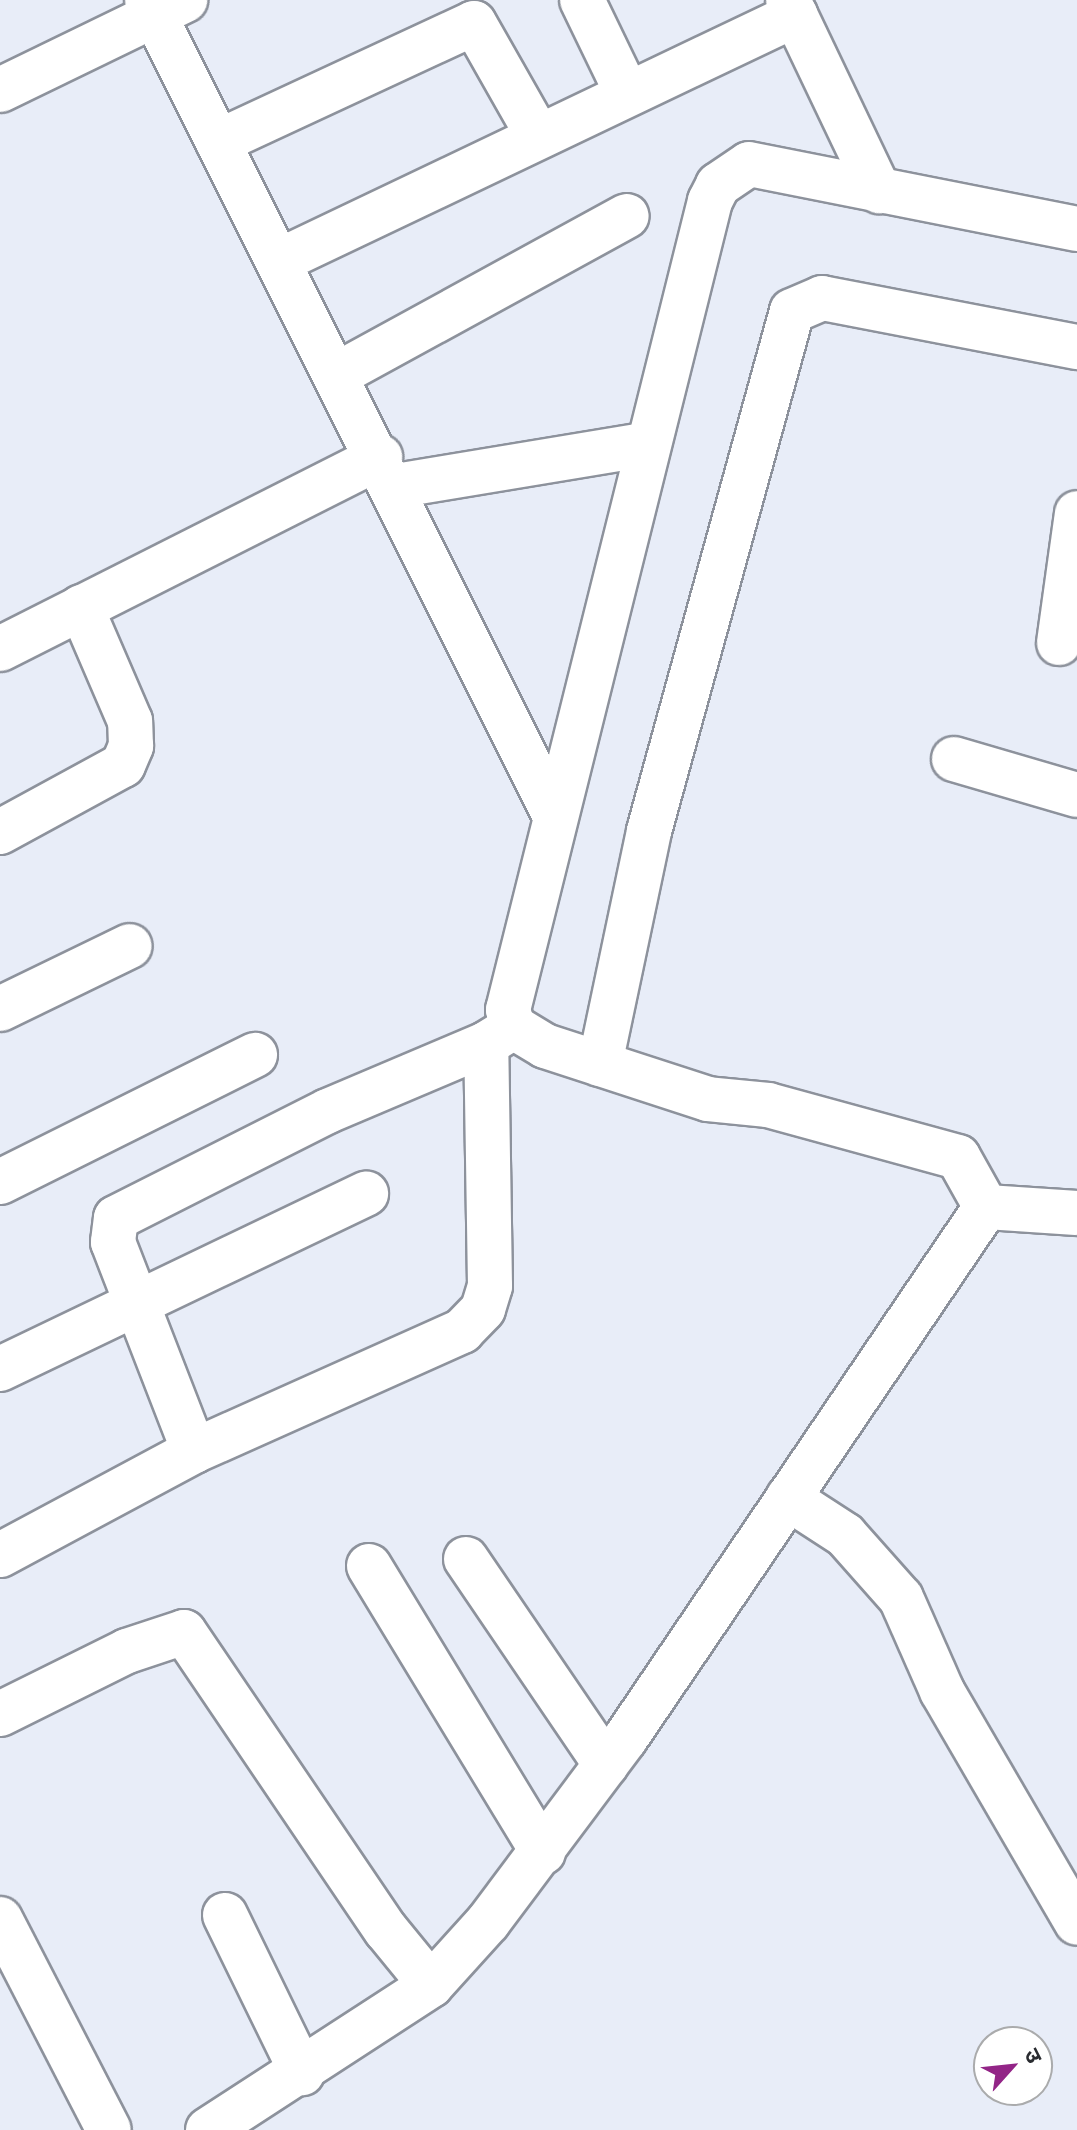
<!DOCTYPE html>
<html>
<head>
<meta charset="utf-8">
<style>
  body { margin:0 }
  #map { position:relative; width:1077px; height:2130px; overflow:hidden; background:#e8edf8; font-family:Signika,"Noto Sans Devanagari",sans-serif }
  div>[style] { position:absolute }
  .roads { filter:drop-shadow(2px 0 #8d929c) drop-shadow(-2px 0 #8d929c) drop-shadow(0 2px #8d929c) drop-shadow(0 -2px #8d929c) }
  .minor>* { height:44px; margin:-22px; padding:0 22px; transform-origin:22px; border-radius:22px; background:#fff }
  span { translate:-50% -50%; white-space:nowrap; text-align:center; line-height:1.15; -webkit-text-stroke:8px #fff; paint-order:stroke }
  .north { position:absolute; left:973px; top:2026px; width:80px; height:80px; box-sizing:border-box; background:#fff; border:2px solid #aaabac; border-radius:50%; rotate:63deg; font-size:22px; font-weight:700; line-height:32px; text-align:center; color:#2a2c30 }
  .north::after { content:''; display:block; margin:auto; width:28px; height:36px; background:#932587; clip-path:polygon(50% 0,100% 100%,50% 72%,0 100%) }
</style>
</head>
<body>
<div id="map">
  <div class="roads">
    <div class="minor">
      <div style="left:147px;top:0;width:908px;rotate:63.43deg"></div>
      <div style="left:582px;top:0;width:101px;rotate:64.2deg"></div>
      <div style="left:788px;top:0;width:212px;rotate:64.5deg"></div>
      <div style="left:0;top:90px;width:206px;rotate:-25.9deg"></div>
      <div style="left:218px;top:142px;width:282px;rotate:-24.9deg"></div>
      <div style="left:474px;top:23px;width:128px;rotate:60.4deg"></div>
      <div style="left:279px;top:261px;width:572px;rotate:-25.49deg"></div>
      <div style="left:338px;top:374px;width:329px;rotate:-28.7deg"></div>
      <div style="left:395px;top:486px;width:256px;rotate:-9.4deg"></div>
      <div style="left:1059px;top:643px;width:131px;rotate:-82.1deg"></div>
      <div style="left:0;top:649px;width:426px;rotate:-26.8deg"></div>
      <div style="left:954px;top:759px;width:128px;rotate:16.3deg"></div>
      <div style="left:0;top:832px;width:140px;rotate:-28.6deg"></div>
      <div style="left:123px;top:765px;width:21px;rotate:-67deg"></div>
      <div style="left:131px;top:746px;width:25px;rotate:-92deg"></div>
      <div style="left:130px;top:721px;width:124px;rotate:-113.3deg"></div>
      <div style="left:0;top:1009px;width:144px;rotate:-25.9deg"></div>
      <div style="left:600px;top:1064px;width:238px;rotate:-78.1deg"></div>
      <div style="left:649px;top:831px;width:539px;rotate:-74.62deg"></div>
      <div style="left:792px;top:311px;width:33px;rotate:-23deg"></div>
      <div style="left:822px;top:298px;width:260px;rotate:10.9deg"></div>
      <div style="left:0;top:1182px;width:285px;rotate:-26.5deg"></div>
      <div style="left:986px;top:1207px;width:91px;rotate:3.8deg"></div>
      <div style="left:0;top:1369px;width:406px;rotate:-25.6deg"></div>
      <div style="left:194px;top:1451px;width:224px;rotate:-111.2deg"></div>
      <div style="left:113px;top:1242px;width:24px;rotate:-83deg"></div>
      <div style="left:116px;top:1218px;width:237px;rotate:-26.8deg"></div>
      <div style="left:328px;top:1111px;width:172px;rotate:-23deg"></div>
      <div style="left:788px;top:1498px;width:68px;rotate:33deg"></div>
      <div style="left:845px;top:1535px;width:84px;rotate:48.4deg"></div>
      <div style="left:901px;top:1598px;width:102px;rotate:66.2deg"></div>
      <div style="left:942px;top:1691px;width:268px;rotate:59.8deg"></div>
      <div style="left:0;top:1555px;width:220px;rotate:-28.2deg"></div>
      <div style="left:194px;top:1451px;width:294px;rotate:-24.1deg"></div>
      <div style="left:462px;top:1331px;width:30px;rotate:-46deg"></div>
      <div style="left:483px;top:1309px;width:24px;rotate:-73deg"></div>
      <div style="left:490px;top:1286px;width:242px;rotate:-90.9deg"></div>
      <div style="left:486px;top:1044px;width:32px;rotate:-32deg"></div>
      <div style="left:466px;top:1559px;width:249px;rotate:55.8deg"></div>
      <div style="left:369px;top:1566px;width:335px;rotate:58.7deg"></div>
      <div style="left:0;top:1714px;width:142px;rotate:-26.4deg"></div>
      <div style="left:127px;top:1651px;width:60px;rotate:-18.4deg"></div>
      <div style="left:184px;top:1632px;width:360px;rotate:55.9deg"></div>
      <div style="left:386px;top:1930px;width:71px;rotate:50.7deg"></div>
      <div style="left:225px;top:1915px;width:176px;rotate:64deg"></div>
      <div style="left:0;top:1919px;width:237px;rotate:62.7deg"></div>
      <div style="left:208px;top:2130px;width:266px;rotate:-33deg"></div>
      <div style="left:431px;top:1985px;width:85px;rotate:-47.9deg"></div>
      <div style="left:488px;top:1922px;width:229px;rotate:-53.2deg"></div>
      <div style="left:625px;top:1739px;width:643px;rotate:-55.84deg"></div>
      <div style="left:986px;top:1207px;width:57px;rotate:-119.2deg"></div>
      <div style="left:958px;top:1157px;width:197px;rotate:-164.7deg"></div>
      <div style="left:768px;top:1105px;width:60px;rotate:-174.3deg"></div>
      <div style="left:708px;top:1099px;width:171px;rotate:-162deg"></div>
      <div style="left:545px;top:1046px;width:37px;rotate:-149deg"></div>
      <div style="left:513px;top:1027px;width:18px;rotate:-106deg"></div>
      <div style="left:508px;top:1010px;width:834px;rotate:-75.98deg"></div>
      <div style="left:710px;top:201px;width:18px;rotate:-63deg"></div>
      <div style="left:718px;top:185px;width:37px;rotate:-34deg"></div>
      <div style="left:749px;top:164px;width:334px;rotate:11.2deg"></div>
    </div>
  </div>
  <div class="north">उ</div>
</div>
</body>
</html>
